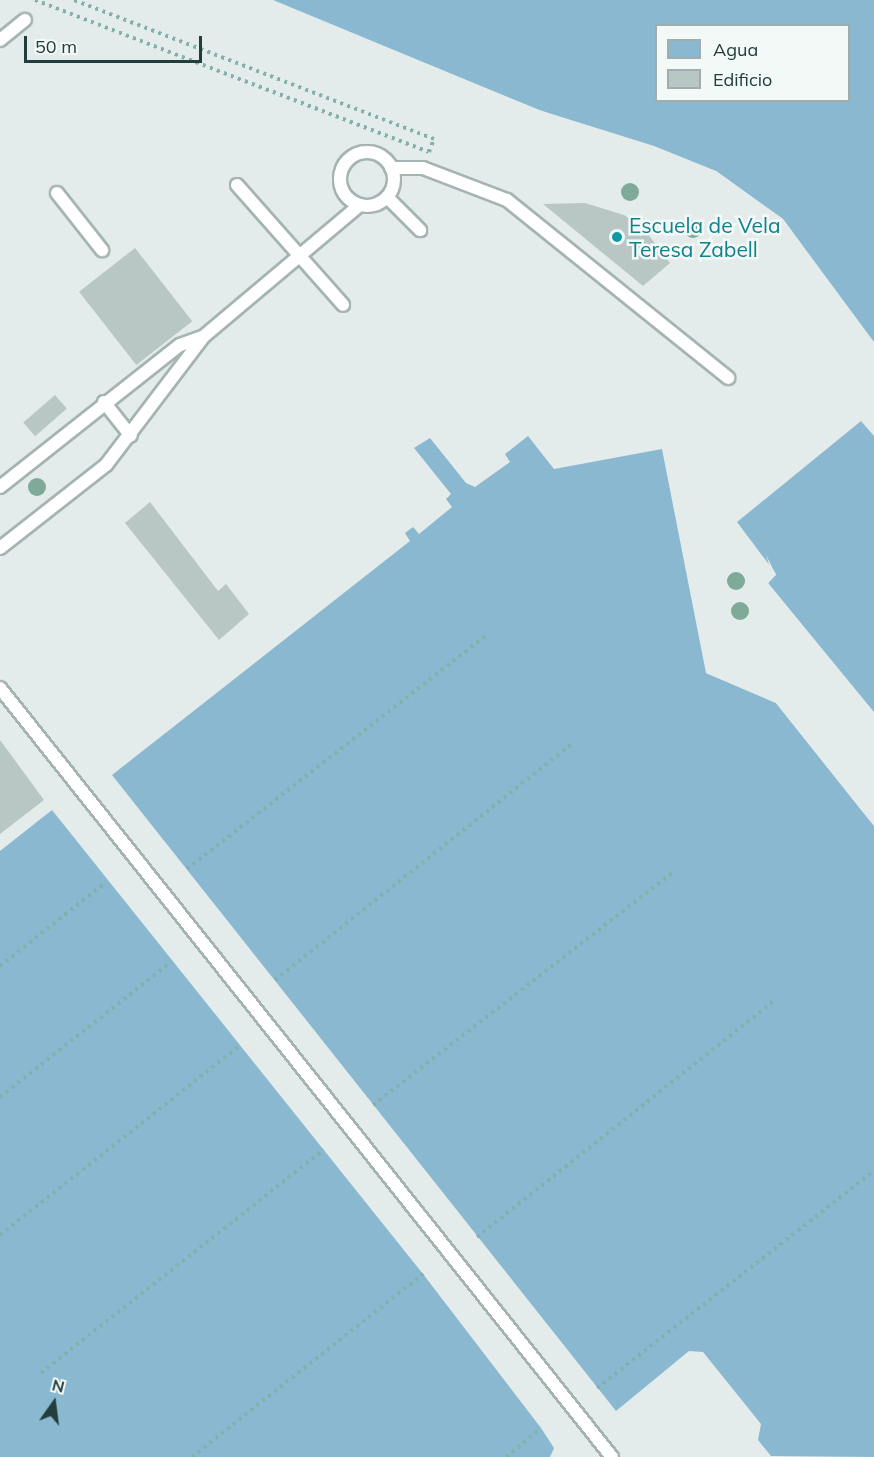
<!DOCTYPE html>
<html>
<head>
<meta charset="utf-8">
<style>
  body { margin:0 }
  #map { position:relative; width:874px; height:1457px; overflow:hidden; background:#e3ecea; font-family:Mulish,sans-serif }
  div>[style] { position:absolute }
  .water>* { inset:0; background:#8bb8d1 }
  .pier>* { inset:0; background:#e3ecea }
  .building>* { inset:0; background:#b8c7c4; transform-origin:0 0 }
  .path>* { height:4px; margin-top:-2px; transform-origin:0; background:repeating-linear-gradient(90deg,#83b0ab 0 3px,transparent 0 7.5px) }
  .roads { filter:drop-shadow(2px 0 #a5b4b2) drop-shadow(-2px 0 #a5b4b2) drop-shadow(0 2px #a5b4b2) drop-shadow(0 -2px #a5b4b2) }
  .lane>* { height:12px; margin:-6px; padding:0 6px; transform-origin:6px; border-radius:6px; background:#fff }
  .lane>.ring { margin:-6px; padding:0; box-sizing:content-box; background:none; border:12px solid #fff; border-radius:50% }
  .trees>* { width:18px; height:18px; margin:-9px; border-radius:50%; background:#7faa99 }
  .dots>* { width:16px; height:16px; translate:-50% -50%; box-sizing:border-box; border:3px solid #f3f9f7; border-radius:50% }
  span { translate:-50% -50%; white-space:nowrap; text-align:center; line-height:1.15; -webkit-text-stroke:5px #f3f9f7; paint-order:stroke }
  .culture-label { font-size:21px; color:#0d838f }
  .left { translate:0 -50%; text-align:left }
  .legend { position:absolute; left:655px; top:24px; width:195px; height:78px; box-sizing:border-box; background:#f3f9f7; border:2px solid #9faeac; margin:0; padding:8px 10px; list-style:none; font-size:18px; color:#223e3c }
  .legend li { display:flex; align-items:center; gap:12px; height:30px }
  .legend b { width:30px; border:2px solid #9faeac }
  .north { position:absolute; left:24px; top:1373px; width:60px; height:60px; -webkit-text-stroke:4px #f3f9f7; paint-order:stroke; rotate:14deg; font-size:16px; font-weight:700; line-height:24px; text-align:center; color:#223e3c }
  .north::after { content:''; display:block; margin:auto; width:21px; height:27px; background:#223e3c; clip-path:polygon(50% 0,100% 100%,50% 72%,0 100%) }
  .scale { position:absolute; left:24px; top:36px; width:178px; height:27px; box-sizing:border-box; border:3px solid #223e3c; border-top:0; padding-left:8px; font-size:18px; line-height:21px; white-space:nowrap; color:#223e3c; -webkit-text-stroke:4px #f3f9f7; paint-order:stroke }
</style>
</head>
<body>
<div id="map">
  <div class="water">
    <div style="clip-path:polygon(evenodd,273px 0,874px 0,874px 342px,783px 219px,716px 171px,539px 110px,273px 0,656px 26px,848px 26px,848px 100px,656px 100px,656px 26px)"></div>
    <div style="clip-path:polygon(861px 421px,874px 436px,874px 712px,768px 583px,776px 574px,737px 522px)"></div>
    <div style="clip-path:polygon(528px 436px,554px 469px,662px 449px,706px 673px,776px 703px,874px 826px,874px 1457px,771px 1456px,758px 1440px,761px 1424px,703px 1352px,689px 1351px,616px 1411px,112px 775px,410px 541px,405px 533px,413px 527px,419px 534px,452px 507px,446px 499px,451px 494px,414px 448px,430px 438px,466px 483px,475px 487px,510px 462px,505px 454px)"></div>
    <div style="clip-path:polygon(52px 810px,423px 1274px,541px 1428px,554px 1448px,550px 1457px,0 1457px,0 851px)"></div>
  </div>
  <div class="pier">
    <div style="clip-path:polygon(270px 0,539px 110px,654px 146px,716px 171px,783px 219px,874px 345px,781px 221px,715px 174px,538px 113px)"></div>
    <div style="clip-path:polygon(766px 555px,776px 575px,768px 583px,874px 715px,766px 585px,772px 574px)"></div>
    <div style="clip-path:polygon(712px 672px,778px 700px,874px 826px,776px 703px,706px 673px)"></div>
  </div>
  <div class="building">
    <div style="clip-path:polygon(585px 203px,624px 215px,644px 229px,670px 263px,643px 286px,543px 204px)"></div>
    <div style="left:135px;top:248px;width:93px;height:71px;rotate:52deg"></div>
    <div style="left:55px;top:395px;width:18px;height:42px;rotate:49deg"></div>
    <div style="clip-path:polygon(150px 502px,218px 591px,226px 584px,249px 614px,219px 640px,125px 523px)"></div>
    <div style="clip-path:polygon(0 740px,44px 800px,0 834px)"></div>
  </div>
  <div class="path">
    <div style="left:35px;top:0;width:422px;rotate:21.1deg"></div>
    <div style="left:429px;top:152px;width:14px;rotate:-69deg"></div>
    <div style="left:434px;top:139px;width:387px;rotate:-158.9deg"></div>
    <div style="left:187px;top:869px;width:382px;rotate:-38deg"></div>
    <div style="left:0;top:966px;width:135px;rotate:-38.4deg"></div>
    <div style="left:275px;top:980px;width:382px;rotate:-38.5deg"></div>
    <div style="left:0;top:1097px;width:218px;rotate:-38.3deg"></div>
    <div style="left:373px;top:1105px;width:380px;rotate:-37.8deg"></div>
    <div style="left:0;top:1235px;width:305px;rotate:-38.3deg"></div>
    <div style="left:477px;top:1237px;width:381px;rotate:-38.5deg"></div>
    <div style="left:41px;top:1373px;width:360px;rotate:-38.3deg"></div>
    <div style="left:597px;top:1388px;width:352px;rotate:-38.1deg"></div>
    <div style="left:192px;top:1457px;width:295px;rotate:-38.4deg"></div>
    <div style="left:506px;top:1457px;width:45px;rotate:-39.6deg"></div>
  </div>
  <div class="roads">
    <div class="lane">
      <div style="left:0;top:40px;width:32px;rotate:-39deg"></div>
      <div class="ring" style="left:340px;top:152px;width:42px;height:42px"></div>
      <div style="left:391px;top:168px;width:32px"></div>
      <div style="left:423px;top:168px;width:90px;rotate:20.9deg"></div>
      <div style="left:507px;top:200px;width:284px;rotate:38.8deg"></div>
      <div style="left:237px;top:185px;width:160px;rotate:48.5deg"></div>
      <div style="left:57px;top:193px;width:73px;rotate:51.7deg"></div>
      <div style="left:387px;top:197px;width:47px;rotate:45deg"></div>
      <div style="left:104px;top:402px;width:43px;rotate:51.5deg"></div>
      <div style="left:0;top:487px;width:229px;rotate:-38.3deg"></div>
      <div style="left:180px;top:345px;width:23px;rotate:-20deg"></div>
      <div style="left:0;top:548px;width:135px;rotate:-38.1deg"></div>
      <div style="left:106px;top:465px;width:161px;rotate:-52.8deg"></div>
      <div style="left:203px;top:337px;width:205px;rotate:-40.1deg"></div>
      <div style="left:0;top:688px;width:983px;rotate:51.49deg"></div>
    </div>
  </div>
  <div class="trees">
    <div style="left:630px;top:192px"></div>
    <div style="left:693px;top:229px"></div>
    <div style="left:37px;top:487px"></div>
    <div style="left:736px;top:581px"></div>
    <div style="left:740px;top:611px"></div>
  </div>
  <div class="dots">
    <div style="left:617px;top:237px;background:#0f9aa8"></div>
  </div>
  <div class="culture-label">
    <span class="left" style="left:629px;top:237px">Escuela de Vela<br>Teresa Zabell</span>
  </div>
  <ul class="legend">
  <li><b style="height:16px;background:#8bb8d1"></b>Agua</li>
  <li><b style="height:16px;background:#b8c7c4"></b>Edificio</li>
  </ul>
  <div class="north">N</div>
  <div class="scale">50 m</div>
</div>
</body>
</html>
